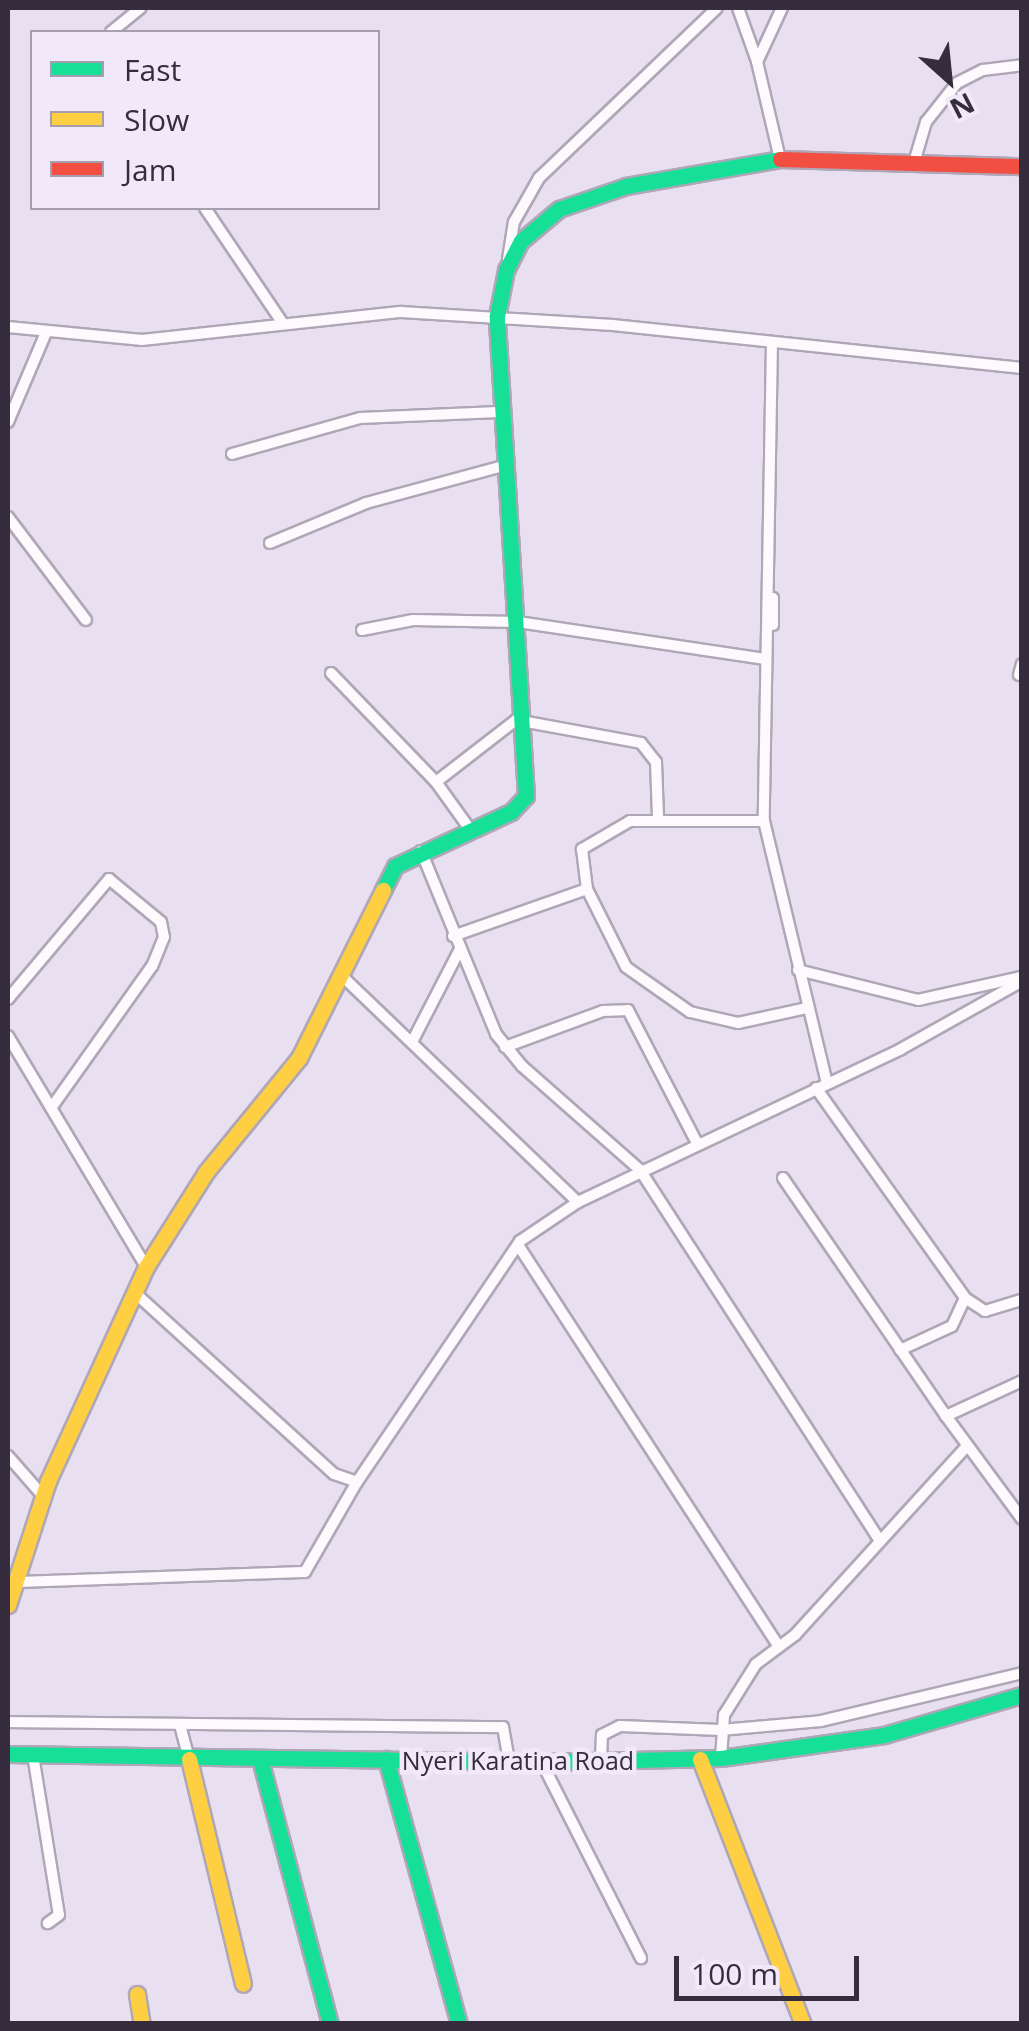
<!DOCTYPE html>
<html>
<head>
<meta charset="utf-8">
<style>
  body { margin:0 }
  #map { position:relative; width:1029px; height:2031px; overflow:hidden; background:#e8e0f1; font-family:"Open Sans",sans-serif }
  div>[style] { position:absolute }
  .roads { filter:drop-shadow(2px 0 #afa7b7) drop-shadow(-2px 0 #afa7b7) drop-shadow(0 2px #afa7b7) drop-shadow(0 -2px #afa7b7) }
  .street>* { height:10px; margin:-5px; padding:0 5px; transform-origin:5px; border-radius:5px; background:#fcfafd }
  .fast>* { height:15px; margin:-7.5px; padding:0 7.5px; transform-origin:7.5px; border-radius:7.5px; background:#16e098 }
  .slow>* { height:15px; margin:-7.5px; padding:0 7.5px; transform-origin:7.5px; border-radius:7.5px; background:#ffcf43 }
  .jam>* { height:15px; margin:-7.5px; padding:0 7.5px; transform-origin:7.5px; border-radius:7.5px; background:#f24e42 }
  span { translate:-50% -50%; white-space:nowrap; text-align:center; line-height:1.15; -webkit-text-stroke:9px #f1e9fa; paint-order:stroke }
  .street-label { font-size:25px; color:#352d3d }
  .frame { position:absolute; inset:0; border:10px solid #352d3d; pointer-events:none }
  .legend { position:absolute; left:30px; top:30px; width:350px; height:180px; box-sizing:border-box; background:#f1e9fa; border:2px solid #a69eae; margin:0; padding:12px 18px; list-style:none; font-size:30px; color:#352d3d }
  .legend li { display:flex; align-items:center; gap:20px; height:50px }
  .legend b { width:50px; border:2px solid #a69eae }
  .north { position:absolute; left:899px; top:30px; width:100px; height:100px; -webkit-text-stroke:8px #f1e9fa; paint-order:stroke; rotate:153deg; font-size:28px; font-weight:700; line-height:40px; text-align:center; color:#352d3d }
  .north::after { content:''; display:block; margin:auto; width:35px; height:45px; background:#352d3d; clip-path:polygon(50% 0,100% 100%,50% 72%,0 100%) }
  .scale { position:absolute; left:674px; top:1956px; width:185px; height:45px; box-sizing:border-box; border:5px solid #352d3d; border-top:0; padding-left:12px; font-size:30px; line-height:35px; white-space:nowrap; color:#352d3d; -webkit-text-stroke:8px #f1e9fa; paint-order:stroke }
</style>
</head>
<body>
<div id="map">
  <div class="roads">
    <div class="street">
      <div style="left:738px;top:8px;width:56px;rotate:70.3deg"></div>
      <div style="left:111px;top:32px;width:38px;rotate:-39deg"></div>
      <div style="left:780px;top:159px;width:100px;rotate:-103.3deg"></div>
      <div style="left:757px;top:62px;width:60px;rotate:-65.2deg"></div>
      <div style="left:913px;top:166px;width:46px;rotate:-73.5deg"></div>
      <div style="left:926px;top:122px;width:50px;rotate:-51.5deg"></div>
      <div style="left:957px;top:83px;width:29px;rotate:-27deg"></div>
      <div style="left:983px;top:70px;width:39px;rotate:-7deg"></div>
      <div style="left:205px;top:208px;width:138px;rotate:56deg"></div>
      <div style="left:508px;top:259px;width:37px;rotate:-81deg"></div>
      <div style="left:514px;top:222px;width:51px;rotate:-60.4deg"></div>
      <div style="left:539px;top:178px;width:246px;rotate:-43.7deg"></div>
      <div style="left:8px;top:327px;width:135px;rotate:5.5deg"></div>
      <div style="left:142px;top:340px;width:261px;rotate:-6.2deg"></div>
      <div style="left:401px;top:312px;width:212px;rotate:3.5deg"></div>
      <div style="left:613px;top:325px;width:411px;rotate:6deg"></div>
      <div style="left:772px;top:342px;width:479px;rotate:91deg"></div>
      <div style="left:764px;top:821px;width:269px;rotate:76.5deg"></div>
      <div style="left:8px;top:422px;width:95px;rotate:-67deg"></div>
      <div style="left:232px;top:454px;width:133px;rotate:-15.7deg"></div>
      <div style="left:360px;top:418px;width:138px;rotate:-2.5deg"></div>
      <div style="left:8px;top:517px;width:129px;rotate:52.9deg"></div>
      <div style="left:270px;top:543px;width:104px;rotate:-22.6deg"></div>
      <div style="left:366px;top:503px;width:142px;rotate:-15.1deg"></div>
      <div style="left:773px;top:598px;width:27px;rotate:90deg"></div>
      <div style="left:362px;top:630px;width:52px;rotate:-11.1deg"></div>
      <div style="left:413px;top:620px;width:105px;rotate:1.1deg"></div>
      <div style="left:518px;top:622px;width:250px;rotate:8.5deg"></div>
      <div style="left:331px;top:673px;width:151px;rotate:46.1deg"></div>
      <div style="left:436px;top:782px;width:57px;rotate:54.3deg"></div>
      <div style="left:1019px;top:675px;width:11px;rotate:-75deg"></div>
      <div style="left:436px;top:782px;width:101px;rotate:-37.8deg"></div>
      <div style="left:516px;top:720px;width:127px;rotate:10.4deg"></div>
      <div style="left:641px;top:743px;width:24px;rotate:52deg"></div>
      <div style="left:656px;top:762px;width:55px;rotate:87.9deg"></div>
      <div style="left:764px;top:821px;width:134px;rotate:180deg"></div>
      <div style="left:630px;top:821px;width:56px;rotate:149.7deg"></div>
      <div style="left:582px;top:849px;width:40px;rotate:82.9deg"></div>
      <div style="left:587px;top:889px;width:87px;rotate:63.4deg"></div>
      <div style="left:626px;top:967px;width:78px;rotate:35.1deg"></div>
      <div style="left:690px;top:1012px;width:49px;rotate:12.9deg"></div>
      <div style="left:738px;top:1023px;width:71px;rotate:-12.3deg"></div>
      <div style="left:421px;top:851px;width:198px;rotate:67.7deg"></div>
      <div style="left:496px;top:1034px;width:41px;rotate:50.9deg"></div>
      <div style="left:522px;top:1066px;width:157px;rotate:41.4deg"></div>
      <div style="left:640px;top:1170px;width:442px;rotate:57.1deg"></div>
      <div style="left:453px;top:936px;width:142px;rotate:-19.3deg"></div>
      <div style="left:798px;top:970px;width:124px;rotate:14deg"></div>
      <div style="left:918px;top:1000px;width:106px;rotate:-12.6deg"></div>
      <div style="left:342px;top:976px;width:327px;rotate:43.8deg"></div>
      <div style="left:8px;top:999px;width:157px;rotate:-49.9deg"></div>
      <div style="left:109px;top:879px;width:67px;rotate:39.6deg"></div>
      <div style="left:161px;top:922px;width:15px;rotate:79deg"></div>
      <div style="left:164px;top:937px;width:31px;rotate:112deg"></div>
      <div style="left:152px;top:966px;width:174px;rotate:125.4deg"></div>
      <div style="left:8px;top:1036px;width:269px;rotate:59.1deg"></div>
      <div style="left:412px;top:1042px;width:102px;rotate:-62.7deg"></div>
      <div style="left:505px;top:1047px;width:104px;rotate:-20.2deg"></div>
      <div style="left:603px;top:1011px;width:25px;rotate:-2deg"></div>
      <div style="left:628px;top:1010px;width:150px;rotate:62.6deg"></div>
      <div style="left:816px;top:1088px;width:257px;rotate:54.6deg"></div>
      <div style="left:965px;top:1298px;width:24px;rotate:33deg"></div>
      <div style="left:985px;top:1311px;width:39px;rotate:-17deg"></div>
      <div style="left:783px;top:1178px;width:288px;rotate:55.6deg"></div>
      <div style="left:518px;top:1245px;width:478px;rotate:57deg"></div>
      <div style="left:134px;top:1292px;width:270px;rotate:42.3deg"></div>
      <div style="left:334px;top:1474px;width:24px;rotate:19deg"></div>
      <div style="left:900px;top:1350px;width:57px;rotate:-24.8deg"></div>
      <div style="left:952px;top:1326px;width:31px;rotate:-65deg"></div>
      <div style="left:1022px;top:1381px;width:84px;rotate:155.3deg"></div>
      <div style="left:946px;top:1416px;width:128px;rotate:53.6deg"></div>
      <div style="left:8px;top:1456px;width:53px;rotate:48.8deg"></div>
      <div style="left:16px;top:1582px;width:289px;rotate:-2deg"></div>
      <div style="left:305px;top:1572px;width:104px;rotate:-60deg"></div>
      <div style="left:357px;top:1482px;width:291px;rotate:-55.9deg"></div>
      <div style="left:520px;top:1241px;width:70px;rotate:-33.9deg"></div>
      <div style="left:578px;top:1202px;width:357px;rotate:-25.3deg"></div>
      <div style="left:901px;top:1049px;width:139px;rotate:-29.3deg"></div>
      <div style="left:8px;top:1722px;width:495px;rotate:0.6deg"></div>
      <div style="left:503px;top:1727px;width:35px;rotate:80deg"></div>
      <div style="left:180px;top:1725px;width:34px;rotate:75deg"></div>
      <div style="left:33px;top:1755px;width:162px;rotate:80.8deg"></div>
      <div style="left:59px;top:1915px;width:14px;rotate:144deg"></div>
      <div style="left:721px;top:1758px;width:43px;rotate:-86deg"></div>
      <div style="left:724px;top:1715px;width:60px;rotate:-57.9deg"></div>
      <div style="left:756px;top:1664px;width:49px;rotate:-36.6deg"></div>
      <div style="left:795px;top:1635px;width:251px;rotate:-47.7deg"></div>
      <div style="left:601px;top:1761px;width:26px;rotate:-88deg"></div>
      <div style="left:602px;top:1735px;width:20px;rotate:-27deg"></div>
      <div style="left:620px;top:1726px;width:101px;rotate:2.3deg"></div>
      <div style="left:721px;top:1730px;width:100px;rotate:-5.1deg"></div>
      <div style="left:821px;top:1721px;width:207px;rotate:-13.4deg"></div>
      <div style="left:542px;top:1763px;width:219px;rotate:63.1deg"></div>
    </div>
    <div class="fast">
      <div style="left:383px;top:890px;width:27px;rotate:-63deg"></div>
      <div style="left:395px;top:866px;width:128px;rotate:-25deg"></div>
      <div style="left:511px;top:812px;width:22px;rotate:-47deg"></div>
      <div style="left:526px;top:796px;width:481px;rotate:-93.5deg"></div>
      <div style="left:497px;top:316px;width:47px;rotate:-78.9deg"></div>
      <div style="left:506px;top:270px;width:33px;rotate:-63deg"></div>
      <div style="left:521px;top:241px;width:50px;rotate:-40.1deg"></div>
      <div style="left:559px;top:209px;width:71px;rotate:-18.9deg"></div>
      <div style="left:626px;top:186px;width:156px;rotate:-9.9deg"></div>
      <div style="left:8px;top:1754px;width:534px;rotate:0.86deg"></div>
      <div style="left:542px;top:1762px;width:179px;rotate:-1.3deg"></div>
      <div style="left:721px;top:1758px;width:165px;rotate:-8deg"></div>
      <div style="left:884px;top:1735px;width:144px;rotate:-16.2deg"></div>
      <div style="left:260px;top:1759px;width:274px;rotate:75.2deg"></div>
      <div style="left:386px;top:1759px;width:275px;rotate:74.6deg"></div>
    </div>
    <div class="slow">
      <div style="left:8px;top:1605px;width:130px;rotate:-72.1deg"></div>
      <div style="left:48px;top:1481px;width:235px;rotate:-65.4deg"></div>
      <div style="left:146px;top:1267px;width:112px;rotate:-57.7deg"></div>
      <div style="left:206px;top:1172px;width:147px;rotate:-50.8deg"></div>
      <div style="left:299px;top:1058px;width:188px;rotate:-63.4deg"></div>
      <div style="left:189px;top:1759px;width:231px;rotate:76.5deg"></div>
      <div style="left:700px;top:1759px;width:284px;rotate:68.8deg"></div>
      <div style="left:137px;top:1994px;width:30px;rotate:81deg"></div>
    </div>
    <div class="jam">
      <div style="left:780px;top:159px;width:242px;rotate:1.7deg"></div>
    </div>
  </div>
  <div class="street-label">
    <span style="left:518px;top:1760px">Nyeri Karatina Road</span>
  </div>
  <div class="frame"></div>
  <ul class="legend">
  <li><b style="height:12px;background:#16e098"></b>Fast</li>
  <li><b style="height:12px;background:#ffcf43"></b>Slow</li>
  <li><b style="height:12px;background:#f24e42"></b>Jam</li>
  </ul>
  <div class="north">N</div>
  <div class="scale">100 m</div>
</div>
</body>
</html>
